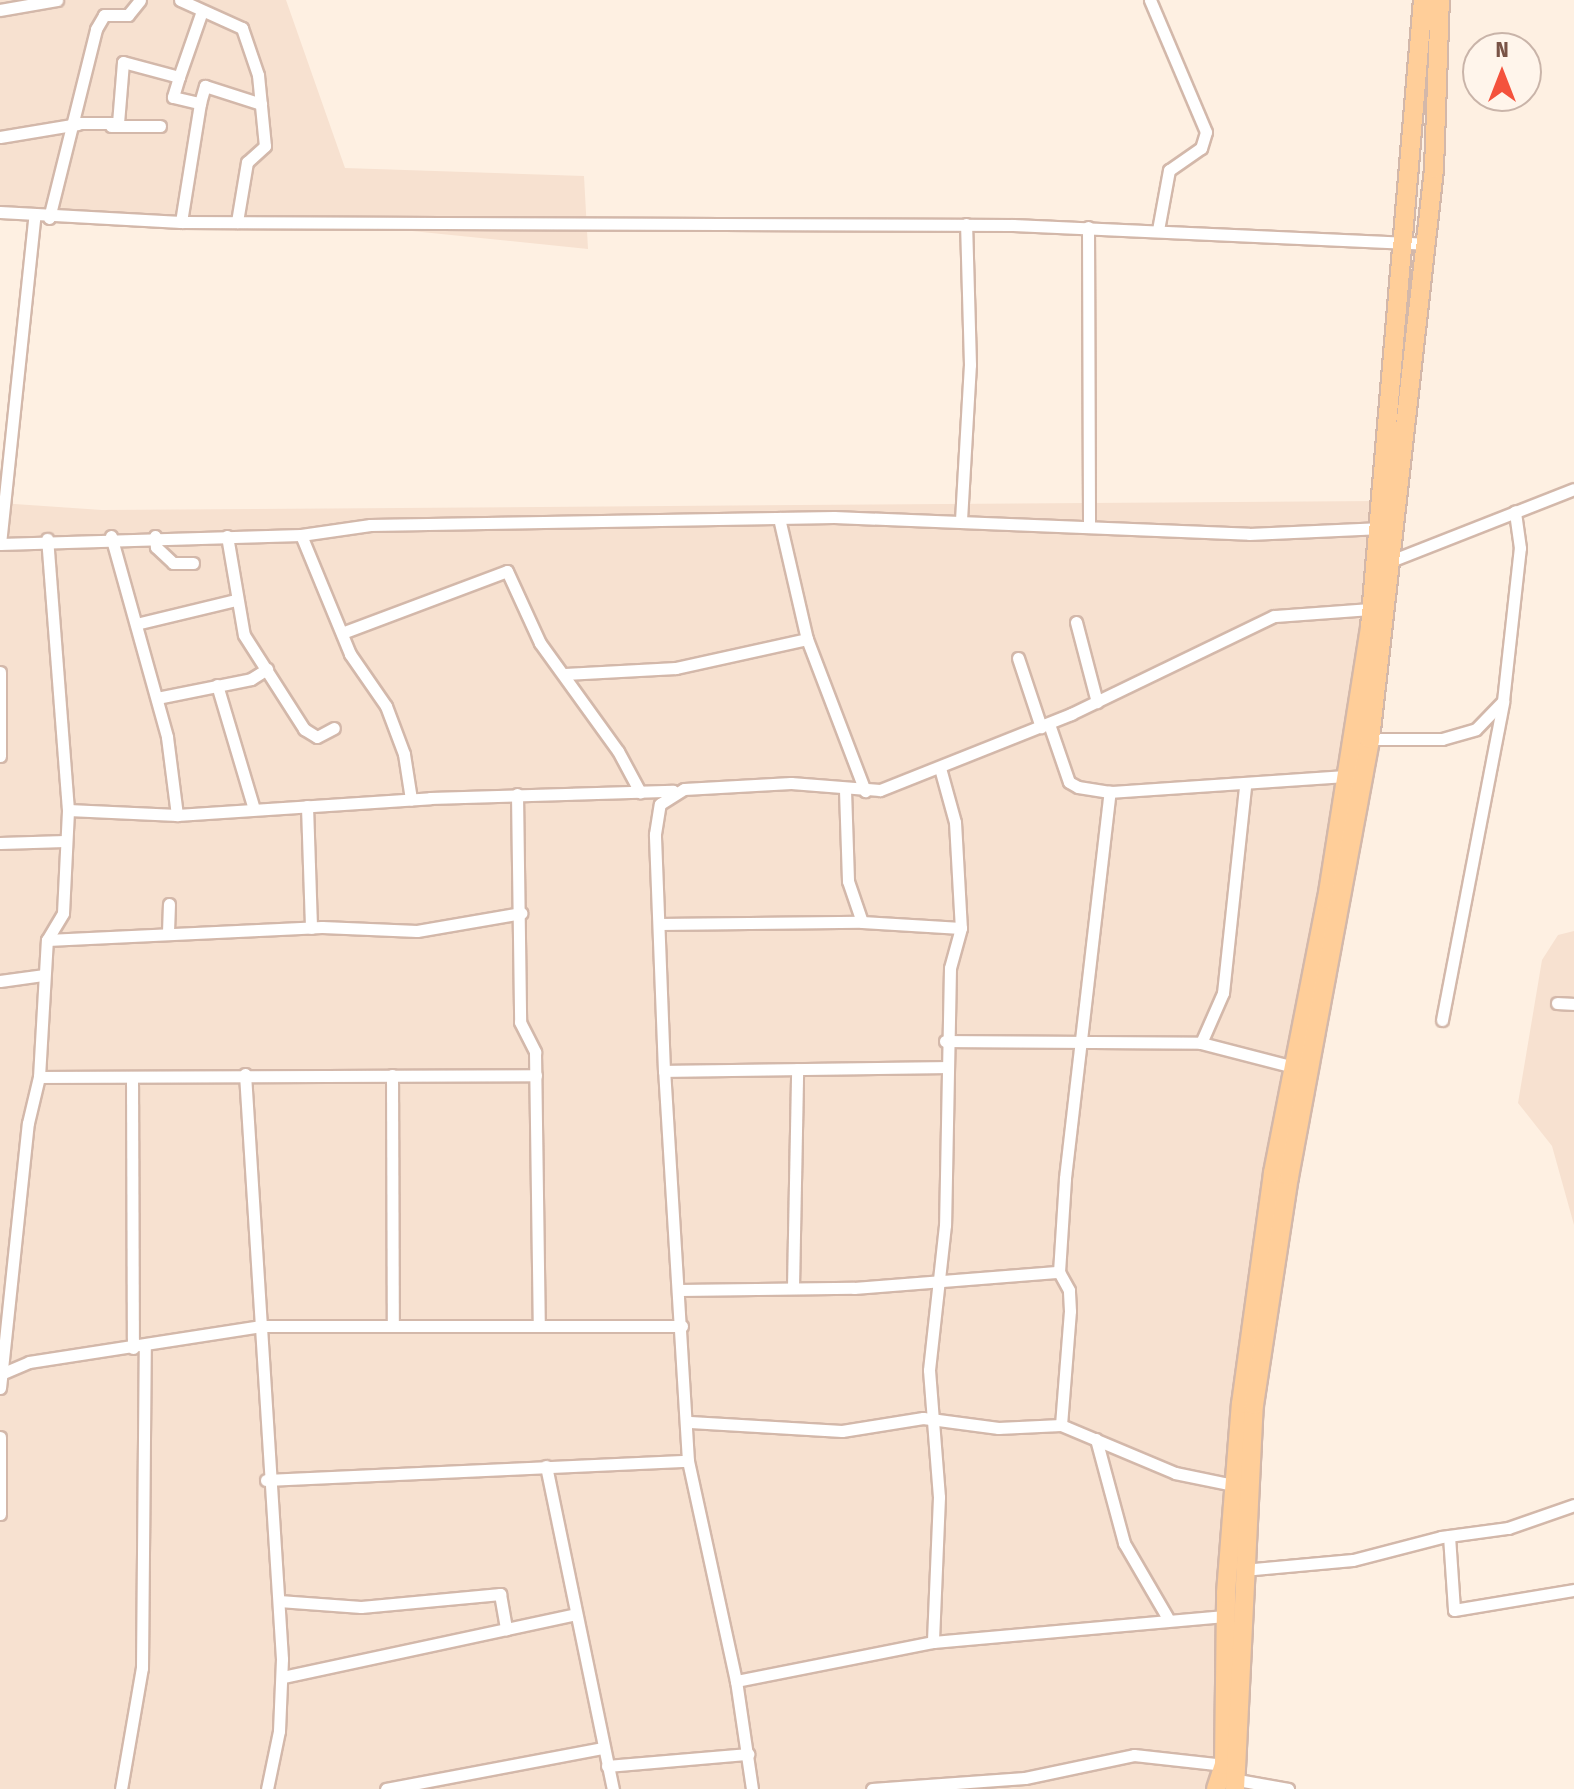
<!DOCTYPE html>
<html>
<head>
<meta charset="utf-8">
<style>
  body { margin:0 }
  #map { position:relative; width:1574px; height:1789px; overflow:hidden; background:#fef0e2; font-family:"Fira Sans Condensed",sans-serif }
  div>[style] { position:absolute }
  .residential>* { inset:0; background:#f7e1d0 }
  .roads { filter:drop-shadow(2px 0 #d3b8aa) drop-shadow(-2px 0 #d3b8aa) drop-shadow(0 2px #d3b8aa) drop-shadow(0 -2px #d3b8aa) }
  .minor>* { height:11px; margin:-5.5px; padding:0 5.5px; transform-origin:5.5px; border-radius:5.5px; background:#fff }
  .primary>* { height:18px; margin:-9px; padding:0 9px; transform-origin:9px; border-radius:9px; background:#ffce99 }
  span { translate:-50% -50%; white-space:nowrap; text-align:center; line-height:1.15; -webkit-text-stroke:6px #fff5eb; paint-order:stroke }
  .north { position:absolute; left:1462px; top:32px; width:80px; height:80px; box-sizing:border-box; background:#fff5eb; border:2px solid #c9b4a9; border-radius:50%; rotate:0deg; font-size:22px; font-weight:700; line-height:32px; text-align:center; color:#795346 }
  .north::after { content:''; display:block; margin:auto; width:28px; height:36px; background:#f4523c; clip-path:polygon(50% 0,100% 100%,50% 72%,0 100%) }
</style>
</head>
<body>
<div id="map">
  <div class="residential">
    <div style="clip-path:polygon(0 0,286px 0,345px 168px,584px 176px,588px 249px,304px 220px,0 209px)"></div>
    <div style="clip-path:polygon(1380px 501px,1217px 1789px,0 1789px,0 503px,102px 510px)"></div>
    <div style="clip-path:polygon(1574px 931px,1574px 1225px,1552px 1146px,1518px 1103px,1542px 960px,1558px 935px)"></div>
  </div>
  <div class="roads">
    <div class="minor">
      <div style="left:180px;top:0;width:68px;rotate:24.3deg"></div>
      <div style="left:242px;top:28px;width:50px;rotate:71.2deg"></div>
      <div style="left:258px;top:75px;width:71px;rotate:84.4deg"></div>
      <div style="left:265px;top:146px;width:24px;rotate:138deg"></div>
      <div style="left:247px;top:162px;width:61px;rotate:99.5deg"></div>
      <div style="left:1150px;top:0;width:143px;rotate:67deg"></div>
      <div style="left:1206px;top:132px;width:17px;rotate:107deg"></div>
      <div style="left:1201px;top:148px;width:39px;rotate:145deg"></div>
      <div style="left:1169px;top:170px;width:61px;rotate:100.4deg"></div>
      <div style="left:0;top:10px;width:58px;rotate:-10deg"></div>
      <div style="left:179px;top:77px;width:70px;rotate:-70.8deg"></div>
      <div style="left:73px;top:123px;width:45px"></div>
      <div style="left:118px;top:123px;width:61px;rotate:-85.3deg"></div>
      <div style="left:123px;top:62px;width:58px;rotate:15deg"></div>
      <div style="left:179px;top:77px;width:21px;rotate:107deg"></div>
      <div style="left:173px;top:97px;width:28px;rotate:13deg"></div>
      <div style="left:200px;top:103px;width:18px;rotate:-74deg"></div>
      <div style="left:205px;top:86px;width:59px;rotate:17.8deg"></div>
      <div style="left:111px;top:126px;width:49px"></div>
      <div style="left:0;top:137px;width:79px;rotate:-9.5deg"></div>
      <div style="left:0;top:212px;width:181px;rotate:3.2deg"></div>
      <div style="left:181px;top:222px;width:832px;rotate:0.21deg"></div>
      <div style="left:1013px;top:225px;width:413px;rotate:2.6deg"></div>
      <div style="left:49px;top:218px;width:195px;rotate:-76deg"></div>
      <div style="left:96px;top:29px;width:16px;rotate:-60deg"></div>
      <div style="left:104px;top:15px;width:24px"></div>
      <div style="left:128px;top:15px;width:19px;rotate:-51deg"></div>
      <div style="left:181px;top:222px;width:121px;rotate:-80.9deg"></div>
      <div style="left:1088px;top:227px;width:298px;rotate:89.8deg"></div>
      <div style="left:779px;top:518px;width:124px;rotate:77deg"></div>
      <div style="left:807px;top:639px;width:163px;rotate:69.1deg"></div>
      <div style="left:961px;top:520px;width:155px;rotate:-86.7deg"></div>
      <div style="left:970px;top:365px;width:141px;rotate:-91.6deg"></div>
      <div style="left:301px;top:535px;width:129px;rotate:67.6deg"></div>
      <div style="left:350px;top:654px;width:63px;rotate:55.3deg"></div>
      <div style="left:386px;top:706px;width:51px;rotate:69.4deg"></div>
      <div style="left:404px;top:754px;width:46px;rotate:81.2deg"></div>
      <div style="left:111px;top:536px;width:209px;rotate:74.4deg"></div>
      <div style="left:167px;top:737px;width:79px;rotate:82.7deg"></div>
      <div style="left:155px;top:536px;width:11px;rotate:85deg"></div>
      <div style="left:156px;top:547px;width:23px;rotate:43deg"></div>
      <div style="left:173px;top:563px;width:20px"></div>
      <div style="left:227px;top:536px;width:100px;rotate:80.3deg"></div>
      <div style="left:244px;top:635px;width:112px;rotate:57.4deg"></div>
      <div style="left:304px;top:729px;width:15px;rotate:32deg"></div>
      <div style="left:317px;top:737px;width:19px;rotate:-28deg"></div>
      <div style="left:0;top:544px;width:301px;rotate:-1.7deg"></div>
      <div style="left:301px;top:535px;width:70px;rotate:-8.2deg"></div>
      <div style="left:370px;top:525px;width:464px;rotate:-1deg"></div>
      <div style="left:834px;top:517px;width:415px;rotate:2.3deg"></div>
      <div style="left:1249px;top:534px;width:133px;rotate:-2.6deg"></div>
      <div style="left:0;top:544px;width:328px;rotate:-84deg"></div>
      <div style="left:1393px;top:560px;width:194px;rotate:-21.4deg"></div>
      <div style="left:1076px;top:622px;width:83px;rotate:75.3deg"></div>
      <div style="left:136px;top:624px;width:103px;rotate:-13.5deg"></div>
      <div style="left:342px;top:633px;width:176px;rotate:-20.6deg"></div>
      <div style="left:507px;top:571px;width:79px;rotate:65.4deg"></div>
      <div style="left:540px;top:643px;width:133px;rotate:54.2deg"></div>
      <div style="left:618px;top:751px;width:47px;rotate:61.8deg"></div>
      <div style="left:1018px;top:658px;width:73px;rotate:71.6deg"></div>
      <div style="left:0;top:672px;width:84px;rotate:90deg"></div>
      <div style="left:565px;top:674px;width:111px;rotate:-3.1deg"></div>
      <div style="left:676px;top:668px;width:134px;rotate:-12.5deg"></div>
      <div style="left:217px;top:685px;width:129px;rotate:73.4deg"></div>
      <div style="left:157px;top:698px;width:96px;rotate:-11.4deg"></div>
      <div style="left:251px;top:679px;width:19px;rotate:-32deg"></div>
      <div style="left:1049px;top:724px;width:61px;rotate:71deg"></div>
      <div style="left:1069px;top:782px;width:10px;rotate:29deg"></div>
      <div style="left:1078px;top:787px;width:32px;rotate:9deg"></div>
      <div style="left:1110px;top:792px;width:238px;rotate:-3.9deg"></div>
      <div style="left:1370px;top:739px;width:72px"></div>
      <div style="left:1442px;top:739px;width:35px;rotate:-16deg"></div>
      <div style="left:1476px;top:729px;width:39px;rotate:-46deg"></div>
      <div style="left:1503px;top:701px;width:154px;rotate:-83.7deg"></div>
      <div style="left:1520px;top:548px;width:37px;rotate:-98deg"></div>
      <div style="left:940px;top:768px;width:56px;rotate:74.5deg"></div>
      <div style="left:955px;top:822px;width:106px;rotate:86.8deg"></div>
      <div style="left:845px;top:790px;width:91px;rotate:88.1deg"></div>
      <div style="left:848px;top:881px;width:43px;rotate:71.1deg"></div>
      <div style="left:862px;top:922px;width:99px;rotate:3.5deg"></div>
      <div style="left:961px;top:928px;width:41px;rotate:105.4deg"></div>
      <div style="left:950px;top:968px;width:257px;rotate:91.1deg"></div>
      <div style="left:945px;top:1225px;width:146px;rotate:96.3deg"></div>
      <div style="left:929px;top:1370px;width:127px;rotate:85.5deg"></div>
      <div style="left:939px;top:1497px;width:145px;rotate:92.4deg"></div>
      <div style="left:517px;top:794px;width:228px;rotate:89.2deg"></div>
      <div style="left:520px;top:1022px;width:34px;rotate:63deg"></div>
      <div style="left:535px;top:1052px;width:271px;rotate:89.2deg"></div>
      <div style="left:307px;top:806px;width:122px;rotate:88.1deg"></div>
      <div style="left:68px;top:810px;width:109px;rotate:2.6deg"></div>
      <div style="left:177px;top:815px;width:254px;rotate:-3.8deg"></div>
      <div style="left:430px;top:798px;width:243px;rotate:-1.7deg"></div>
      <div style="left:0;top:843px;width:65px;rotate:-1.8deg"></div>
      <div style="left:659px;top:924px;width:203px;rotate:-0.6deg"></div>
      <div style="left:168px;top:932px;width:28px;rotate:-88deg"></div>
      <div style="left:47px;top:940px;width:275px;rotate:-2.7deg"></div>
      <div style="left:322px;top:927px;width:95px;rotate:2.4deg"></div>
      <div style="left:417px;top:931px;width:106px;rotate:-9.8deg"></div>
      <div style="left:0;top:981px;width:43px;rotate:-7.9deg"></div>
      <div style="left:1557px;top:1003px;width:17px;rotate:3deg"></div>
      <div style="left:1442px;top:1020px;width:324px;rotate:-79.1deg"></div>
      <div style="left:945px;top:1041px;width:256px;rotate:0.4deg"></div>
      <div style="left:1201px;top:1043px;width:55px;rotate:-66.3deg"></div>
      <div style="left:1223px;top:993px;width:208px;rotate:-83.9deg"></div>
      <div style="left:1201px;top:1043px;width:96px;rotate:14.5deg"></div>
      <div style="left:664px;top:1071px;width:281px;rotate:-0.8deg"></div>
      <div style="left:245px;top:1074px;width:586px;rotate:86.38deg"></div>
      <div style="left:282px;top:1659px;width:72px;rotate:92.4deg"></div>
      <div style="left:279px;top:1731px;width:59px;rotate:101.7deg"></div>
      <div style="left:392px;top:1075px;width:248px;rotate:89.8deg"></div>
      <div style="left:39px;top:1077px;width:497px;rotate:-0.2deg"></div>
      <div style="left:132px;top:1077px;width:271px;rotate:89.8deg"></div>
      <div style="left:793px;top:1287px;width:218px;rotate:-88.9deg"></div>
      <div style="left:679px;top:1290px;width:175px;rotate:-0.7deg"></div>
      <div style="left:854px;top:1288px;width:206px;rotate:-4.5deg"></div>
      <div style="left:1px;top:1374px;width:30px;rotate:-23deg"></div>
      <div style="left:29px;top:1362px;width:235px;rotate:-8.8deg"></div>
      <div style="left:261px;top:1326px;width:421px"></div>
      <div style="left:0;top:1388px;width:266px;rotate:-84deg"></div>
      <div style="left:28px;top:1123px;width:47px;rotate:-76.6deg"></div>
      <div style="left:39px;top:1077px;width:137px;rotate:-86.7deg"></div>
      <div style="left:47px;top:940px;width:31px;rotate:-59deg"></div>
      <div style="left:63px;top:913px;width:103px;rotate:-87.2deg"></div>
      <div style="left:68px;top:810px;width:272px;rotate:-94.4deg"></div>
      <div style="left:690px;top:1422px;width:152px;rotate:3.4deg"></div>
      <div style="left:842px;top:1431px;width:82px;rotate:-9.1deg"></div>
      <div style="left:923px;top:1418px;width:76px;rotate:7.6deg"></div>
      <div style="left:998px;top:1428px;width:63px;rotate:-2.7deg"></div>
      <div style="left:1061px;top:1425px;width:124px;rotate:22.8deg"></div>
      <div style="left:1175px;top:1473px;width:59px;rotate:11.7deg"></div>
      <div style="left:1061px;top:1425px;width:114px;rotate:-85.5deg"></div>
      <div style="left:1070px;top:1311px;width:21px;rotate:-93deg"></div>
      <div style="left:1069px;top:1290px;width:21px;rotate:-119deg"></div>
      <div style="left:1059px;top:1272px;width:94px;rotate:-86.3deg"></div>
      <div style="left:1065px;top:1178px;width:389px;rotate:-83.4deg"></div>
      <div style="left:0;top:1437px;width:77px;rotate:90deg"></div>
      <div style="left:1096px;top:1439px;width:108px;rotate:74.9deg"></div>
      <div style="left:1124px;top:1543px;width:86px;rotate:59.8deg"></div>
      <div style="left:546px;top:1466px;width:330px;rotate:78.3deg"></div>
      <div style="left:266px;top:1480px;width:422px;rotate:-2.6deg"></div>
      <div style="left:1449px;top:1536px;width:74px;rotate:86.1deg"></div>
      <div style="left:1454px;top:1610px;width:122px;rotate:-9.5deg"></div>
      <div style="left:1243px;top:1570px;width:110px;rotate:-5.2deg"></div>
      <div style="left:1353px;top:1560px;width:91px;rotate:-14.6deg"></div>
      <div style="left:1441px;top:1537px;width:68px;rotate:-7.7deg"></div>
      <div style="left:1508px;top:1528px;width:70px;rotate:-19.2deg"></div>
      <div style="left:279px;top:1601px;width:82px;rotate:4.2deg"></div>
      <div style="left:361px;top:1607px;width:140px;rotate:-5.3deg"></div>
      <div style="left:500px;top:1594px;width:36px;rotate:80deg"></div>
      <div style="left:283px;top:1677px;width:297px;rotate:-12.1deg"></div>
      <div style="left:736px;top:1681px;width:201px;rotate:-11.2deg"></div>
      <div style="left:933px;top:1642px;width:293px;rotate:-5.1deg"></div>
      <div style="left:607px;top:1766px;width:142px;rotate:-4.9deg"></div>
      <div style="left:1232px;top:1779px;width:57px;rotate:10.1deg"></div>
      <div style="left:121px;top:1789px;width:123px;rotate:-80.2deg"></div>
      <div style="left:142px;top:1668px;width:323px;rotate:-89.5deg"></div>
      <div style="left:386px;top:1789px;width:221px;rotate:-10.7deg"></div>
      <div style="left:752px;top:1789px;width:109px;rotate:-98.4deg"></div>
      <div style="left:736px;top:1681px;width:225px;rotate:-102.3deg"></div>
      <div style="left:688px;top:1461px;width:391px;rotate:-93.5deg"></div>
      <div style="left:664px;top:1071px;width:237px;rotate:-92.2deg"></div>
      <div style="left:655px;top:834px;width:30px;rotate:-81deg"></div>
      <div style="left:660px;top:804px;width:28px;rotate:-32deg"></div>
      <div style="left:684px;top:789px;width:107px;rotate:-3.2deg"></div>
      <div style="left:791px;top:783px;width:89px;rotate:4.5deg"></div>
      <div style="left:880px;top:790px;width:206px;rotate:-21.7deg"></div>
      <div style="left:1071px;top:714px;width:225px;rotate:-25.8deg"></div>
      <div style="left:1274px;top:616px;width:98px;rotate:-4.1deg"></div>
      <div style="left:872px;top:1789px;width:153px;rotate:-4.1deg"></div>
      <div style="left:1025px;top:1778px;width:111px;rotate:-11.9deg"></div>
      <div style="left:1134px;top:1755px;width:91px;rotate:6.3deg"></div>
    </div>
    <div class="primary">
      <div style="left:1216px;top:1789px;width:25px;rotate:-72deg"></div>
      <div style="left:1224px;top:1765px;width:172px;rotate:-89.3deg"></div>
      <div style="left:1226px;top:1593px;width:190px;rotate:-85.5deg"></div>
      <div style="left:1241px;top:1404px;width:233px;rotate:-82.1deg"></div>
      <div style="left:1273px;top:1173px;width:279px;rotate:-78.9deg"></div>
      <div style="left:1327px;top:899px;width:275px;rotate:-81deg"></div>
      <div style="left:1370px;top:627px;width:629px;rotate:-85.17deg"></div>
      <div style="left:1235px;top:1789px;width:384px;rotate:-87.2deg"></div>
      <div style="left:1254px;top:1405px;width:231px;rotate:-81.3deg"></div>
      <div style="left:1289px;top:1177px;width:445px;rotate:-79.5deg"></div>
      <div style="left:1370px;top:739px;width:574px;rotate:-83.59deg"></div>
      <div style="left:1434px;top:169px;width:169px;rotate:-88deg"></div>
    </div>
  </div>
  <div class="north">N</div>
</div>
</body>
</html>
